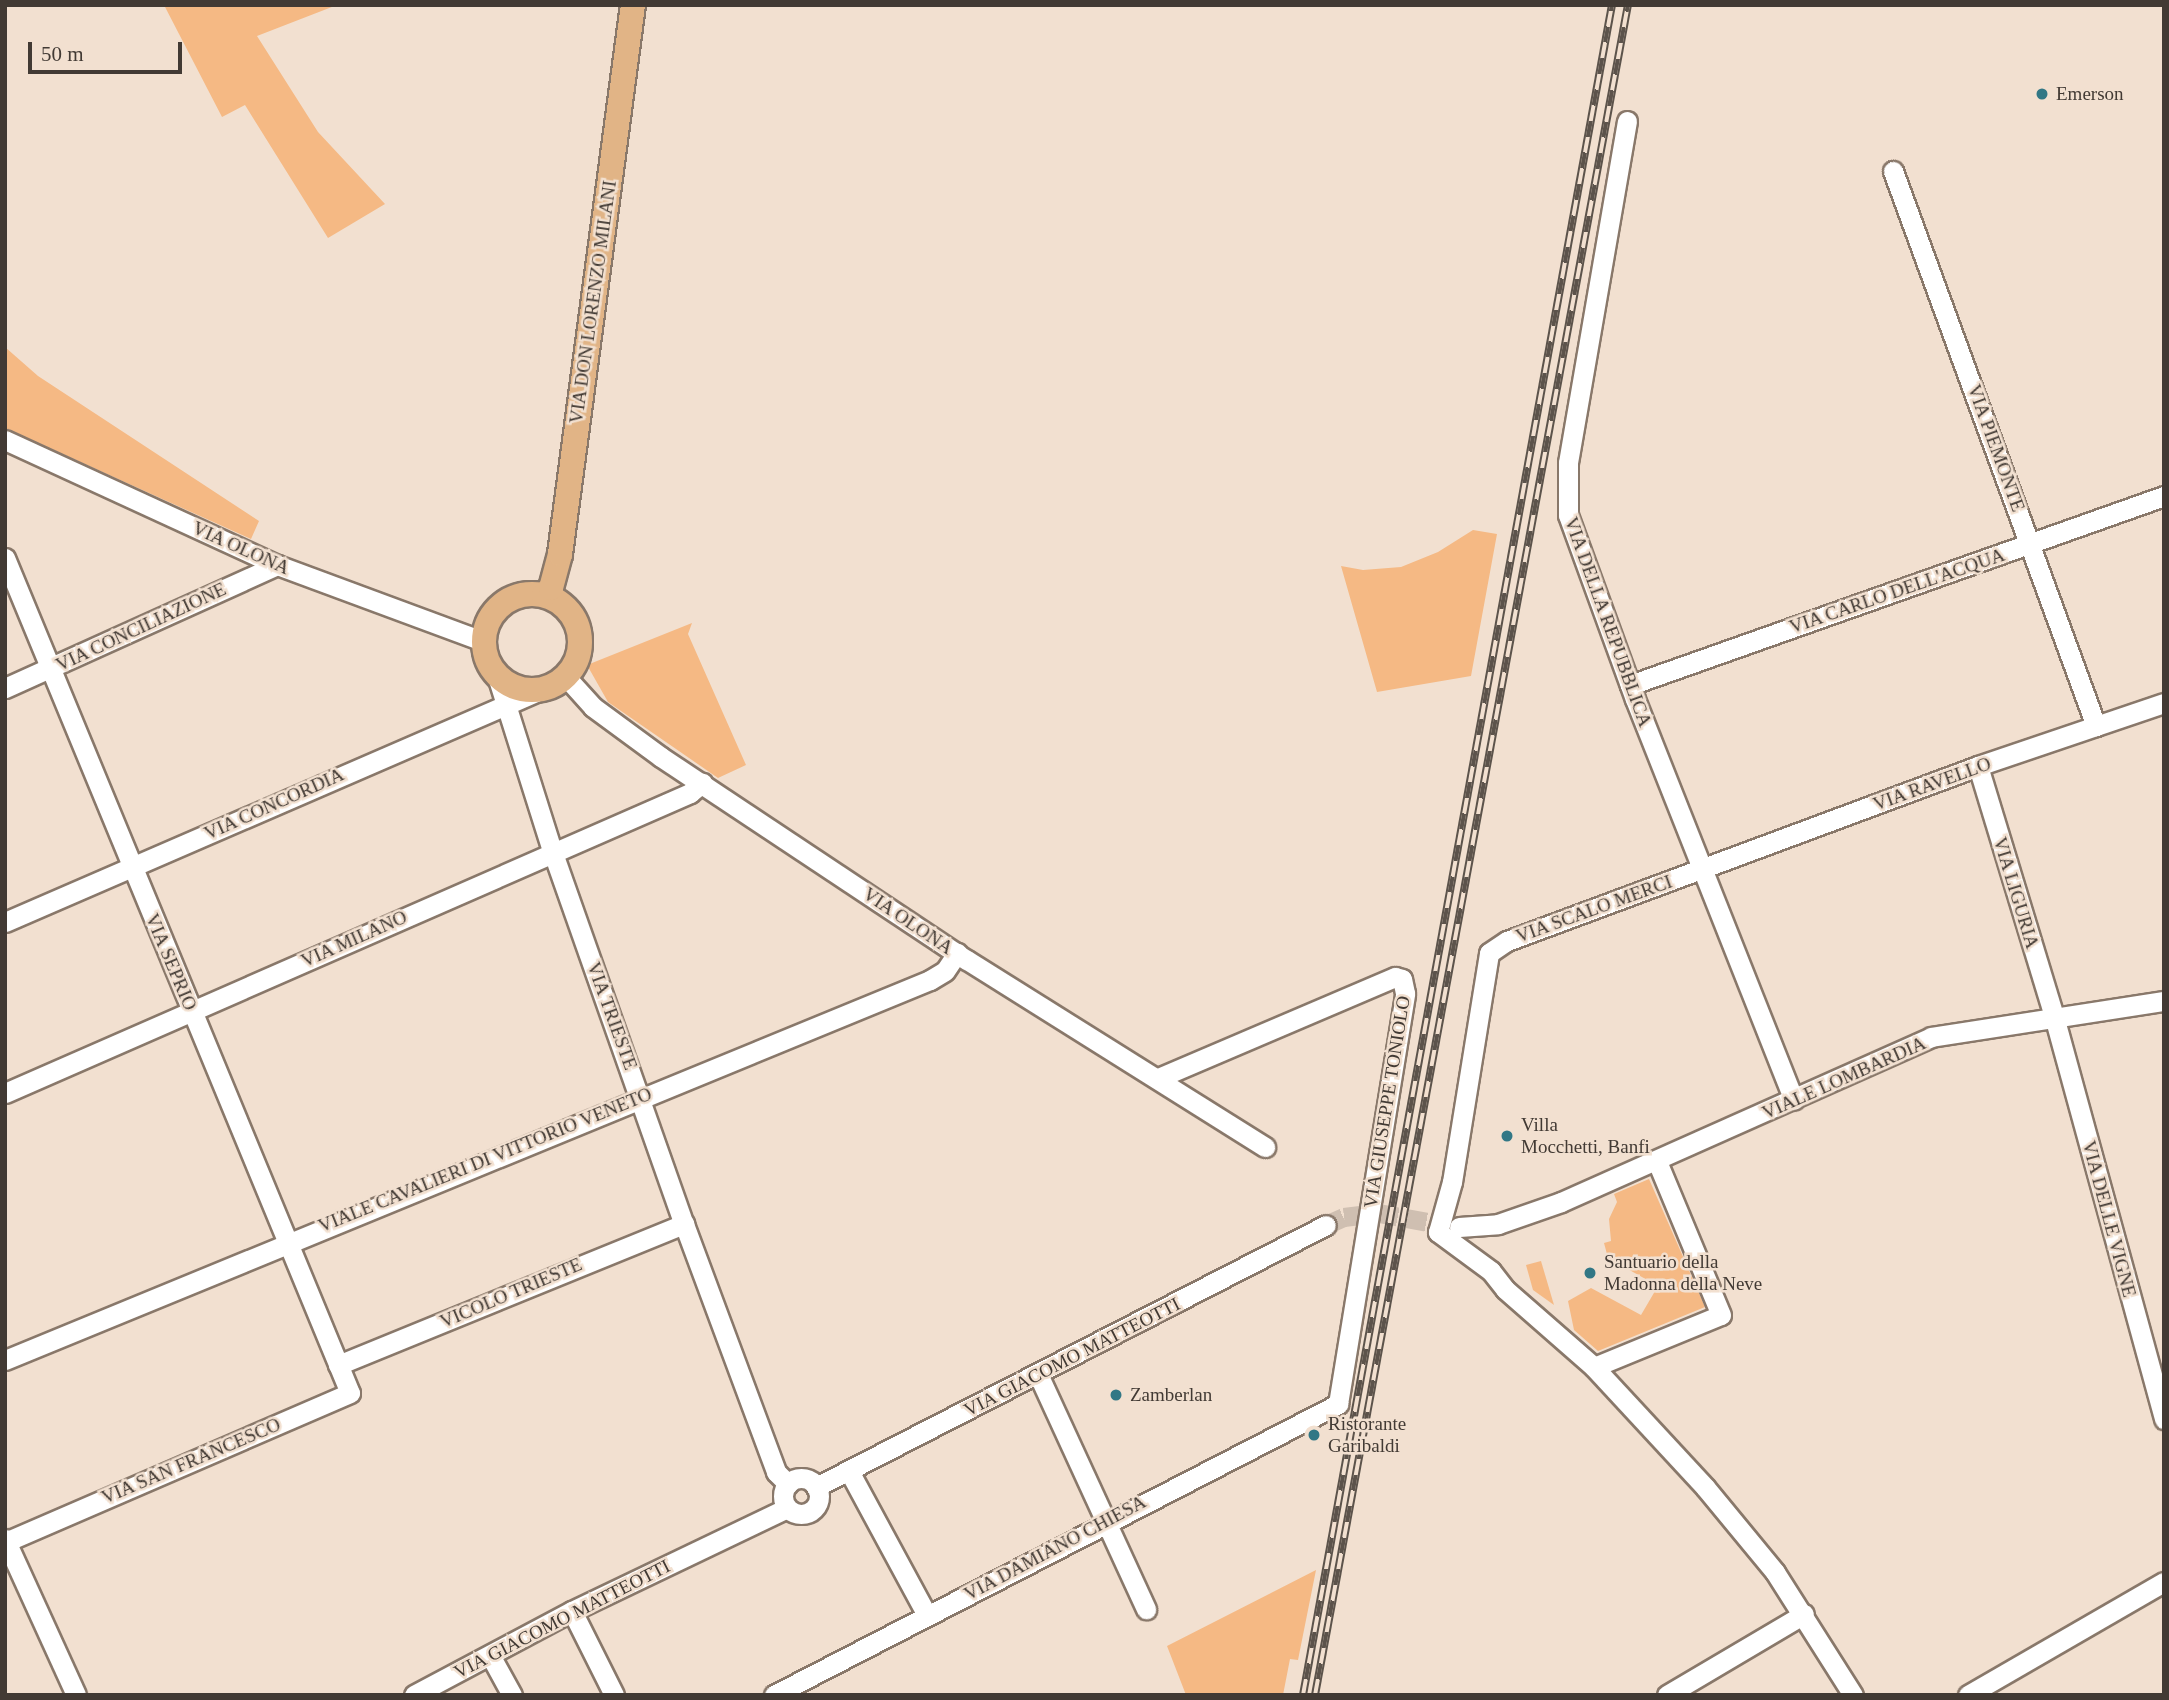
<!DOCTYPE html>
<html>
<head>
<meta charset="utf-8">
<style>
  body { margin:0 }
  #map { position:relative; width:2169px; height:1700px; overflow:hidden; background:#f2e0d0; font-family:Georgia,serif }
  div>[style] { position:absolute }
  .green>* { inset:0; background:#f5b984 }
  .minor-tunnel>* { height:19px; margin-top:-9.5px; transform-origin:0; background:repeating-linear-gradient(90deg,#cfbfb1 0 19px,transparent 0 29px) }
  .roads { filter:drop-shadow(2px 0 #89786a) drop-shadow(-2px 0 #89786a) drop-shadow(0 2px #89786a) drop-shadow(0 -2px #89786a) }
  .minor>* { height:19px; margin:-9.5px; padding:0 9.5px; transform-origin:9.5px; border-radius:9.5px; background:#fff }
  .minor>.ring { margin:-9.5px; padding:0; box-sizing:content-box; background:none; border:19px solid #fff; border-radius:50% }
  .major>* { height:24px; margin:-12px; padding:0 12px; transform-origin:12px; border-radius:12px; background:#e1b486 }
  .major>.ring { margin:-12px; padding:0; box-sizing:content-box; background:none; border:24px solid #e1b486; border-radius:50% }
  .rail>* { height:8px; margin-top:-4px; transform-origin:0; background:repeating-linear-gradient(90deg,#f2e0d0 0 16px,#5c534b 0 32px); box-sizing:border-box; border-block:2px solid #5c534b }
  .dots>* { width:19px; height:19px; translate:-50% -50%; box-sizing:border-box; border:4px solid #f2e0d0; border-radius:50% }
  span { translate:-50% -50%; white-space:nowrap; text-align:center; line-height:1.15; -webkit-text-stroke:5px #f2e0d0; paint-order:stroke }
  .poi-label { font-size:19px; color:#423a34 }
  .left { translate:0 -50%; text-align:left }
  .street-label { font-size:19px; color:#423a34 }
  .frame { position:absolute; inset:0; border:7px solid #423a34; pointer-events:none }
  .scale { position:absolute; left:28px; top:42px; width:154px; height:32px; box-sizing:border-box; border:4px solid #423a34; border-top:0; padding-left:9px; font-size:21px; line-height:24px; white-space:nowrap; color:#423a34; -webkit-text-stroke:5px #f2e0d0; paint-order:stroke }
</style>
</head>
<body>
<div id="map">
  <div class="green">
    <div style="clip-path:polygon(164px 5px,337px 5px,257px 36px,318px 132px,385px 204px,328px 238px,245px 105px,222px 117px)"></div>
    <div style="clip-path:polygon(5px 347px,38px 376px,259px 521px,251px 539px,5px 428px)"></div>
    <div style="clip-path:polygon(1473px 530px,1497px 534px,1471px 676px,1377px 692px,1341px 566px,1363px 570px,1401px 567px,1438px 552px)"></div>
    <div style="clip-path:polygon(692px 623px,688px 634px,746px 765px,718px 778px,608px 702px,587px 665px)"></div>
    <div style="clip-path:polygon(1649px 1179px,1705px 1307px,1598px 1351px,1574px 1330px,1568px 1301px,1591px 1288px,1641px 1315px,1658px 1286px,1608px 1258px,1604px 1243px,1611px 1241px,1609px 1219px,1617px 1202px,1614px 1194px)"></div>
    <div style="clip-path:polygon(1541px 1261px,1554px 1305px,1533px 1290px,1526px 1265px)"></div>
    <div style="clip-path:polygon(1316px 1570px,1298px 1660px,1290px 1659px,1283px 1695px,1186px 1695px,1167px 1646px)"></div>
  </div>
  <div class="minor-tunnel">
    <div style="left:1326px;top:1225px;width:20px;rotate:-24deg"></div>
    <div style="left:1344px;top:1217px;width:35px;rotate:-7deg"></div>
    <div style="left:1379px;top:1213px;width:77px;rotate:10.4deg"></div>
  </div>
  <div class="roads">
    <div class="minor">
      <div style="left:1627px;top:121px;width:347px;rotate:99.8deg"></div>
      <div style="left:1568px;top:463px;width:52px;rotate:90deg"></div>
      <div style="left:1568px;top:515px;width:196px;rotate:70deg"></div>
      <div style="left:1635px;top:699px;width:431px;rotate:68.4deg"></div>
      <div style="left:1893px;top:171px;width:591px;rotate:69.91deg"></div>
      <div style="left:5px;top:440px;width:299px;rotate:24.7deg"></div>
      <div style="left:277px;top:565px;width:220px;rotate:20.3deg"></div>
      <div style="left:5px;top:558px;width:903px;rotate:67.55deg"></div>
      <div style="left:350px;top:1393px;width:376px;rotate:156.6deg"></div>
      <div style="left:497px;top:676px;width:182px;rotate:72.5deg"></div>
      <div style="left:552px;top:850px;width:397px;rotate:70.6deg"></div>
      <div style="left:684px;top:1224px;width:265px;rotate:69.6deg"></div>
      <div style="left:776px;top:1472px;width:17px;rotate:45deg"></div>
      <div style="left:566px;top:677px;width:40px;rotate:48deg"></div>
      <div style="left:593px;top:707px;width:84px;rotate:36.3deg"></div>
      <div style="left:661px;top:757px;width:367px;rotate:33.6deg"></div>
      <div style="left:967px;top:960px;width:352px;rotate:32.1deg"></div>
      <div style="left:1630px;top:685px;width:566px;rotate:-19.49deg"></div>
      <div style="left:5px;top:688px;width:299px;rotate:-24.3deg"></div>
      <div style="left:1978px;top:766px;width:265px;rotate:73.1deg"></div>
      <div style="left:2055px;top:1020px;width:414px;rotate:74.7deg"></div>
      <div style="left:5px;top:922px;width:586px;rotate:-23.42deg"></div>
      <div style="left:5px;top:1093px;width:748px;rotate:-23.65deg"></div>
      <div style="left:690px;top:793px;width:16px;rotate:-40deg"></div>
      <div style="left:1459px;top:1227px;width:39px;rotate:-4deg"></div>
      <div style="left:1498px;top:1224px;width:67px;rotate:-19.2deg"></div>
      <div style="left:1561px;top:1202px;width:405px;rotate:-24deg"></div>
      <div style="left:1931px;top:1037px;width:236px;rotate:-8.8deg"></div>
      <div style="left:5px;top:1360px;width:1000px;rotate:-22.33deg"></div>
      <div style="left:930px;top:980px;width:17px;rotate:-31deg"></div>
      <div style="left:945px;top:971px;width:22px;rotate:-56deg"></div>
      <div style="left:338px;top:1365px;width:374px;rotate:-22.2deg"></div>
      <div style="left:1594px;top:1367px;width:137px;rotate:-22.3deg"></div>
      <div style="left:1721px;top:1315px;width:167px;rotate:-112.6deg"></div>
      <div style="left:1038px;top:1374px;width:259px;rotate:65.3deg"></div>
      <div style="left:849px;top:1471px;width:164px;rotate:61.6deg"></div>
      <div class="ring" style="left:783px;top:1478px;width:17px;height:17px"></div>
      <div style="left:816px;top:1487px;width:573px;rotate:-27.19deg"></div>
      <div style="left:5px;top:1539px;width:171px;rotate:65.5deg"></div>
      <div style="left:572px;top:1611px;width:94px;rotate:63.4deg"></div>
      <div style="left:490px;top:1655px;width:46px;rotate:61.2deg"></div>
      <div style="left:414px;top:1695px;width:179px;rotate:-28deg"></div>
      <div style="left:572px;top:1611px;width:238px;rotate:-25.6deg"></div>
      <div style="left:774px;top:1695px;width:635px;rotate:-27.29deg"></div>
      <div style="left:1338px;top:1404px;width:416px;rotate:-80.7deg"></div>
      <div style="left:1405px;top:993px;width:14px;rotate:-102deg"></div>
      <div style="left:1402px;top:979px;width:7px;rotate:-164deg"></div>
      <div style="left:1395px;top:977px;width:258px;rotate:156.9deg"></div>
      <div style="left:1667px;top:1695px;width:159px;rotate:-30.6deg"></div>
      <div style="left:1853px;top:1695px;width:146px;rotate:-122.4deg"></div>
      <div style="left:1775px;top:1572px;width:110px;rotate:-129.5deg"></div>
      <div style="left:1705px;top:1487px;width:163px;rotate:-132.8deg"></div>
      <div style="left:1594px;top:1367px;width:118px;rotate:-138.8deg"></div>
      <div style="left:1505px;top:1289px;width:23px;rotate:-128deg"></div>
      <div style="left:1491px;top:1271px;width:66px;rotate:-143.7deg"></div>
      <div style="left:1438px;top:1232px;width:52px;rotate:-74.4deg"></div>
      <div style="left:1452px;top:1182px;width:232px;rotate:-80.8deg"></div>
      <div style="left:1489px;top:953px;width:22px;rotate:-34deg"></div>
      <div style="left:1507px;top:941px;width:502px;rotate:-20.38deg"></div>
      <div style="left:1978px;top:766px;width:196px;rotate:-18.7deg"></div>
      <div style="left:1968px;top:1695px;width:226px;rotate:-30deg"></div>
    </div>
    <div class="major">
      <div class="ring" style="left:484px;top:594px;width:72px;height:72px"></div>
      <div style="left:544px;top:595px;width:10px;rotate:-45deg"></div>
      <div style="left:551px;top:588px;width:35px;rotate:-75deg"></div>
      <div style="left:560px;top:554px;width:554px;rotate:-82.43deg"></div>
    </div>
  </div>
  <div class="rail">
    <div style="left:1303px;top:1695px;width:1718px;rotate:-79.64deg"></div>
    <div style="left:1315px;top:1695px;width:1719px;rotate:-79.51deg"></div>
  </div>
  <div class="dots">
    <div style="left:2042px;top:94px;background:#327785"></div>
    <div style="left:1507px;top:1136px;background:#327785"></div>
    <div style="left:1590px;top:1273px;background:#327785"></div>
    <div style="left:1116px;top:1395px;background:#327785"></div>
    <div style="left:1314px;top:1435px;background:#327785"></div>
  </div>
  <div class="poi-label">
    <span class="left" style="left:2056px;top:94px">Emerson</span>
    <span class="left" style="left:1521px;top:1136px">Villa<br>Mocchetti, Banfi</span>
    <span class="left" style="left:1604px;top:1273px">Santuario della<br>Madonna della Neve</span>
    <span class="left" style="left:1130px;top:1395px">Zamberlan</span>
    <span class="left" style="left:1328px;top:1435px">Ristorante<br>Garibaldi</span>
  </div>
  <div class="street-label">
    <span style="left:593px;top:302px;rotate:-82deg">VIA DON LORENZO MILANI</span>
    <span style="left:1996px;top:448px;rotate:70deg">VIA PIEMONTE</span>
    <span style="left:241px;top:548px;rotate:24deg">VIA OLONA</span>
    <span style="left:1897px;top:591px;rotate:-19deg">VIA CARLO DELL'ACQUA</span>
    <span style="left:1608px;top:622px;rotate:70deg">VIA DELLA REPUBBLICA</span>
    <span style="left:141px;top:627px;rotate:-25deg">VIA CONCILIAZIONE</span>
    <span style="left:1932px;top:784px;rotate:-20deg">VIA RAVELLO</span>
    <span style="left:274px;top:804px;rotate:-24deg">VIA CONCORDIA</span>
    <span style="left:2016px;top:893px;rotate:73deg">VIA LIGURIA</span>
    <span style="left:1594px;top:909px;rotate:-20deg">VIA SCALO MERCI</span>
    <span style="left:908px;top:921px;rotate:34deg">VIA OLONA</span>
    <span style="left:354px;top:939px;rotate:-24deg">VIA MILANO</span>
    <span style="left:171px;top:962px;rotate:67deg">VIA SEPRIO</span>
    <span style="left:612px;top:1016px;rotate:70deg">VIA TRIESTE</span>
    <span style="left:1844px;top:1078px;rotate:-24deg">VIALE LOMBARDIA</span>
    <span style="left:1387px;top:1102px;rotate:-81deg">VIA GIUSEPPE TONIOLO</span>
    <span style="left:485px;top:1160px;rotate:-22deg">VIALE CAVALIERI DI VITTORIO VENETO</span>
    <span style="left:2109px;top:1219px;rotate:75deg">VIA DELLE VIGNE</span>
    <span style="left:511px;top:1293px;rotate:-23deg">VICOLO TRIESTE</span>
    <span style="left:1072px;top:1357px;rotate:-27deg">VIA GIACOMO MATTEOTTI</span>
    <span style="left:191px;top:1461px;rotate:-23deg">VIA SAN FRANCESCO</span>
    <span style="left:1055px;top:1548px;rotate:-28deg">VIA DAMIANO CHIESA</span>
    <span style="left:562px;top:1619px;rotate:-27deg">VIA GIACOMO MATTEOTTI</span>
  </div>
  <div class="frame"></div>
  <div class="scale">50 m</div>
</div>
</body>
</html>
